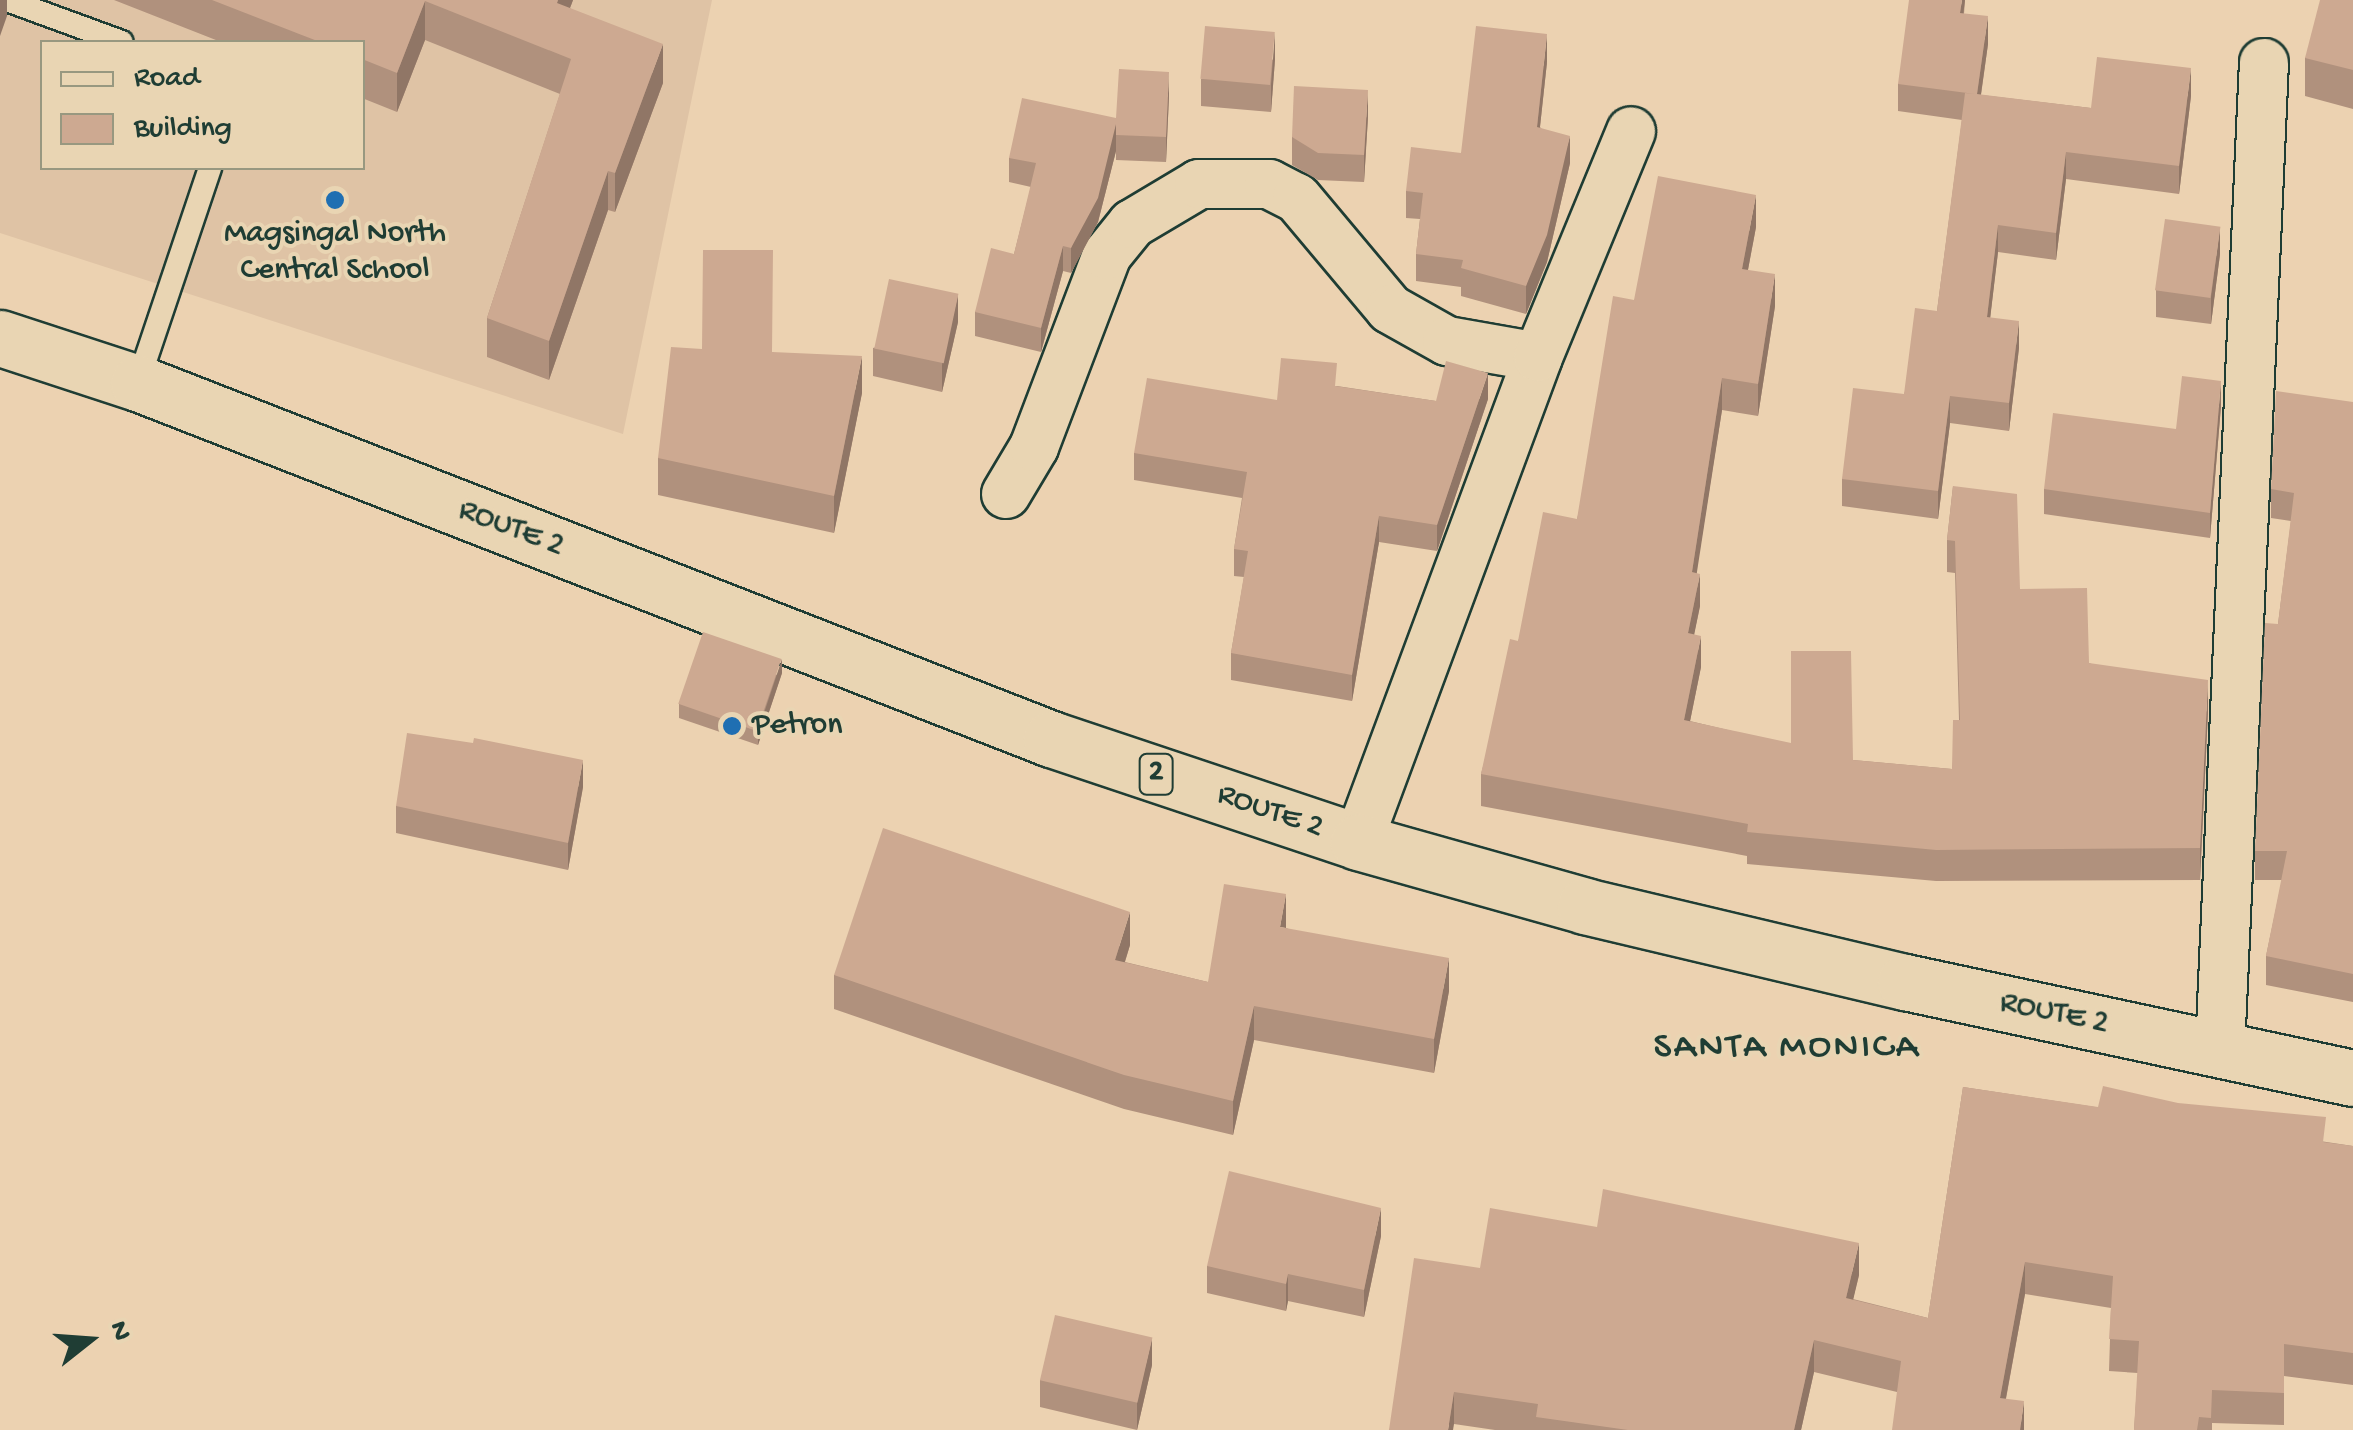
<!DOCTYPE html>
<html>
<head>
<meta charset="utf-8">
<style>
  body { margin:0 }
  #map { position:relative; width:2353px; height:1430px; overflow:hidden; background:#ecd2b1; font-family:"Gochi Hand",sans-serif }
  div>[style] { position:absolute }
  .built>* { inset:0; background:#dfc3a5 }
  .roads { filter:drop-shadow(2px 0 #1f3d34) drop-shadow(-2px 0 #1f3d34) drop-shadow(0 2px #1f3d34) drop-shadow(0 -2px #1f3d34) }
  .service>* { height:22px; margin:-11px; padding:0 11px; transform-origin:11px; border-radius:11px; background:#e9d5b3 }
  .minor>* { height:48px; margin:-24px; padding:0 24px; transform-origin:24px; border-radius:24px; background:#e9d5b3 }
  .trunk>* { height:55px; margin:-27.5px; padding:0 27.5px; transform-origin:27.5px; border-radius:27.5px; background:#e9d5b3 }
  .wall>* { inset:0; background:#b0917d }
  .shaded-wall>* { inset:0; background:#907666 }
  .building>* { inset:0; background:#cda991; transform-origin:0 0 }
  .dots>* { width:28px; height:28px; translate:-50% -50%; box-sizing:border-box; border:5px solid #e9d5b3; border-radius:50% }
  span { translate:-50% -50%; white-space:nowrap; text-align:center; line-height:1.15; -webkit-text-stroke:8px #e9d5b3; paint-order:stroke }
  .shield-label span { padding:2px 8px; background:#e9d5b3; border:2px solid; border-radius:8px; -webkit-text-stroke-width:0 }
  .shield-label { font-size:30px; color:#1f3d34; font-weight:700 }
  .poi-label { font-size:32px; color:#1f3d34 }
  .left { translate:0 -50%; text-align:left }
  .street-label { font-size:32px; color:#1f3d34 }
  .quarter-label { font-size:38px; color:#1f3d34; letter-spacing:2.5px }
  .legend { position:absolute; left:40px; top:40px; width:325px; height:130px; box-sizing:border-box; background:#e9d5b3; border:2px solid #989880; margin:0; padding:12px 18px; list-style:none; font-size:30px; color:#1f3d34 }
  .legend li { display:flex; align-items:center; gap:20px; height:50px }
  .legend b { width:50px; border:2px solid #989880 }
  .north { position:absolute; left:40px; top:1290px; width:100px; height:100px; -webkit-text-stroke:8px #e9d5b3; paint-order:stroke; rotate:73deg; font-size:28px; font-weight:700; line-height:40px; text-align:center; color:#1f3d34 }
  .north::after { content:''; display:block; margin:auto; width:35px; height:45px; background:#1f3d34; clip-path:polygon(50% 0,100% 100%,50% 72%,0 100%) }
</style>
</head>
<body>
<div id="map">
  <div class="built">
    <div style="clip-path:polygon(evenodd,0 0,712px 0,623px 434px,0 233px,0 0,42px 42px,362px 42px,362px 168px,42px 168px,42px 42px)"></div>
  </div>
  <div class="roads">
    <div class="service">
      <div style="left:7px;top:0;width:122px;rotate:20.1deg"></div>
      <div style="left:138px;top:382px;width:226px;rotate:-71.4deg"></div>
    </div>
    <div class="minor">
      <div style="left:1006px;top:494px;width:55px;rotate:-59.2deg"></div>
      <div style="left:1034px;top:447px;width:205px;rotate:-69.2deg"></div>
      <div style="left:1107px;top:255px;width:40px;rotate:-51deg"></div>
      <div style="left:1132px;top:224px;width:78px;rotate:-30.8deg"></div>
      <div style="left:1199px;top:184px;width:70px"></div>
      <div style="left:1269px;top:184px;width:31px;rotate:27deg"></div>
      <div style="left:1297px;top:198px;width:145px;rotate:50deg"></div>
      <div style="left:1390px;top:309px;width:65px;rotate:29.3deg"></div>
      <div style="left:1447px;top:341px;width:92px;rotate:10deg"></div>
      <div style="left:1358px;top:842px;width:517px;rotate:-69.64deg"></div>
      <div style="left:1538px;top:357px;width:244px;rotate:-67.6deg"></div>
      <div style="left:2220px;top:1050px;width:988px;rotate:-87.45deg"></div>
    </div>
    <div class="trunk">
      <div style="left:0;top:338px;width:145px;rotate:18.1deg"></div>
      <div style="left:138px;top:383px;width:980px;rotate:21.3deg"></div>
      <div style="left:1051px;top:739px;width:324px;rotate:18.5deg"></div>
      <div style="left:1358px;top:842px;width:236px;rotate:15.7deg"></div>
      <div style="left:1585px;top:906px;width:329px;rotate:13.4deg"></div>
      <div style="left:1905px;top:982px;width:458px;rotate:12.1deg"></div>
    </div>
  </div>
  <div class="wall">
    <div style="clip-path:polygon(114px 0,573px 0,570px 8px,663px 83px,615px 212px,608px 210px,549px 380px,487px 357px,487px 318px,560px 94px,425px 40px,397px 112px,362px 98px,362px 42px,221px 42px)"></div>
    <div style="clip-path:polygon(1965px 0,1964px 14px,1988px 44px,1981px 95px,2091px 108px,2191px 96px,2179px 194px,2066px 179px,2056px 260px,1998px 252px,1990px 318px,2019px 348px,2009px 431px,1950px 423px,1938px 519px,1842px 506px,1842px 479px,1904px 394px,1937px 311px,1962px 120px,1898px 111px,1898px 84px)"></div>
    <div style="clip-path:polygon(2353px 0,2353px 109px,2305px 96px,2305px 58px)"></div>
    <div style="clip-path:polygon(1275px 59px,1271px 112px,1201px 106px,1201px 79px)"></div>
    <div style="clip-path:polygon(1547px 62px,1540px 127px,1570px 163px,1547px 262px,1526px 314px,1461px 296px,1461px 287px,1416px 281px,1416px 254px,1420px 219px,1406px 218px,1406px 191px,1461px 153px)"></div>
    <div style="clip-path:polygon(1169px 96px,1166px 162px,1116px 160px,1116px 151px,1098px 222px,1071px 273px,1063px 271px,1041px 352px,975px 336px,975px 312px,1014px 254px,1031px 187px,1009px 182px,1009px 158px,1116px 118px)"></div>
    <div style="clip-path:polygon(1368px 117px,1364px 182px,1318px 180px,1292px 165px,1292px 137px)"></div>
    <div style="clip-path:polygon(1756px 227px,1748px 270px,1775px 306px,1758px 416px,1722px 410px,1696px 573px,1700px 606px,1694px 634px,1701px 667px,1690px 721px,1853px 760px,1952px 769px,1959px 720px,1955px 573px,1947px 572px,1947px 540px,1953px 486px,2020px 589px,2089px 663px,2208px 712px,2200px 880px,1936px 881px,1747px 864px,1747px 856px,1481px 806px,1481px 774px,1518px 641px,1577px 519px,1634px 300px)"></div>
    <div style="clip-path:polygon(2220px 254px,2211px 324px,2156px 317px,2156px 290px)"></div>
    <div style="clip-path:polygon(958px 322px,942px 392px,873px 376px,873px 348px)"></div>
    <div style="clip-path:polygon(772px 352px,862px 393px,834px 533px,658px 495px,658px 458px)"></div>
    <div style="clip-path:polygon(1337px 386px,1436px 401px,1488px 399px,1437px 551px,1379px 542px,1352px 701px,1231px 680px,1231px 653px,1244px 577px,1234px 576px,1234px 549px,1242px 498px,1134px 480px,1134px 453px,1277px 400px)"></div>
    <div style="clip-path:polygon(2353px 402px,2353px 1002px,2266px 985px,2266px 956px,2282px 880px,2255px 880px,2255px 851px,2278px 624px,2291px 521px,2271px 518px,2271px 489px)"></div>
    <div style="clip-path:polygon(2221px 406px,2210px 538px,2044px 514px,2044px 489px,2176px 429px)"></div>
    <div style="clip-path:polygon(782px 673px,758px 745px,679px 718px,679px 704px)"></div>
    <div style="clip-path:polygon(583px 787px,568px 870px,396px 833px,396px 806px)"></div>
    <div style="clip-path:polygon(1286px 928px,1449px 991px,1434px 1073px,1254px 1040px,1233px 1135px,1124px 1109px,834px 1009px,834px 975px,1130px 945px,1125px 962px,1208px 982px)"></div>
    <div style="clip-path:polygon(1963px 1087px,2353px 1146px,2353px 1385px,2284px 1376px,2284px 1425px,2212px 1423px,2212px 1430px,2134px 1430px,2138px 1373px,2109px 1371px,2111px 1308px,2025px 1294px,2006px 1399px,2024px 1430px,1897px 1392px,1814px 1372px,1801px 1430px,1495px 1430px,1454px 1424px,1389px 1430px,1480px 1268px,1597px 1227px,1859px 1275px,1853px 1299px,1928px 1318px)"></div>
    <div style="clip-path:polygon(1381px 1236px,1364px 1317px,1288px 1301px,1286px 1311px,1207px 1293px,1207px 1266px)"></div>
    <div style="clip-path:polygon(1152px 1365px,1137px 1430px,1040px 1407px,1040px 1380px)"></div>
  </div>
  <div class="shaded-wall">
    <div style="clip-path:polygon(0 0,7px 0,7px 16px,0 36px)"></div>
    <div style="clip-path:polygon(558px 0,573px 0,557px 42px,557px 3px)"></div>
    <div style="clip-path:polygon(1962px 0,1965px 0,1960px 40px,1960px 13px)"></div>
    <div style="clip-path:polygon(425px 1px,425px 40px,397px 112px,397px 73px)"></div>
    <div style="clip-path:polygon(1988px 16px,1988px 44px,1977px 122px,1977px 94px)"></div>
    <div style="clip-path:polygon(1275px 32px,1275px 59px,1271px 112px,1271px 85px)"></div>
    <div style="clip-path:polygon(1547px 34px,1547px 62px,1537px 154px,1537px 127px)"></div>
    <div style="clip-path:polygon(663px 44px,663px 83px,615px 212px,615px 173px)"></div>
    <div style="clip-path:polygon(2191px 68px,2191px 96px,2179px 194px,2179px 166px)"></div>
    <div style="clip-path:polygon(1169px 72px,1169px 96px,1166px 162px,1166px 137px)"></div>
    <div style="clip-path:polygon(1368px 90px,1368px 117px,1364px 182px,1364px 155px)"></div>
    <div style="clip-path:polygon(1116px 124px,1116px 151px,1098px 222px,1071px 273px,1071px 248px)"></div>
    <div style="clip-path:polygon(1570px 136px,1570px 163px,1547px 262px,1526px 314px,1526px 286px)"></div>
    <div style="clip-path:polygon(2066px 152px,2066px 179px,2056px 260px,2056px 233px)"></div>
    <div style="clip-path:polygon(608px 171px,608px 210px,549px 380px,549px 341px)"></div>
    <div style="clip-path:polygon(1756px 195px,1756px 227px,1742px 301px,1742px 269px)"></div>
    <div style="clip-path:polygon(1998px 225px,1998px 252px,1987px 345px,1987px 317px)"></div>
    <div style="clip-path:polygon(2220px 227px,2220px 254px,2211px 324px,2211px 297px)"></div>
    <div style="clip-path:polygon(1063px 246px,1063px 271px,1041px 352px,1041px 328px)"></div>
    <div style="clip-path:polygon(1775px 274px,1775px 306px,1758px 416px,1758px 384px)"></div>
    <div style="clip-path:polygon(958px 294px,958px 322px,942px 392px,942px 365px)"></div>
    <div style="clip-path:polygon(2019px 321px,2019px 348px,2009px 431px,2009px 403px)"></div>
    <div style="clip-path:polygon(862px 356px,862px 393px,834px 533px,834px 496px)"></div>
    <div style="clip-path:polygon(1488px 373px,1488px 399px,1437px 551px,1437px 525px)"></div>
    <div style="clip-path:polygon(1722px 378px,1722px 410px,1692px 604px,1692px 572px)"></div>
    <div style="clip-path:polygon(2221px 381px,2221px 406px,2210px 538px,2210px 513px)"></div>
    <div style="clip-path:polygon(1950px 396px,1950px 423px,1938px 519px,1938px 491px)"></div>
    <div style="clip-path:polygon(1379px 516px,1379px 542px,1352px 701px,1352px 675px)"></div>
    <div style="clip-path:polygon(1700px 574px,1700px 606px,1688px 665px,1688px 633px)"></div>
    <div style="clip-path:polygon(1701px 636px,1701px 667px,1684px 751px,1684px 720px)"></div>
    <div style="clip-path:polygon(782px 659px,782px 673px,758px 745px,758px 731px)"></div>
    <div style="clip-path:polygon(2208px 680px,2208px 712px,2200px 880px,2200px 848px)"></div>
    <div style="clip-path:polygon(583px 760px,583px 787px,568px 870px,568px 843px)"></div>
    <div style="clip-path:polygon(1286px 894px,1286px 928px,1280px 927px)"></div>
    <div style="clip-path:polygon(1130px 912px,1130px 945px,1115px 993px,1115px 960px)"></div>
    <div style="clip-path:polygon(1449px 958px,1449px 991px,1434px 1073px,1434px 1039px)"></div>
    <div style="clip-path:polygon(1254px 1006px,1254px 1040px,1233px 1135px,1233px 1101px)"></div>
    <div style="clip-path:polygon(1381px 1208px,1381px 1236px,1364px 1317px,1364px 1290px)"></div>
    <div style="clip-path:polygon(1859px 1243px,1859px 1275px,1846px 1330px,1846px 1298px)"></div>
    <div style="clip-path:polygon(2025px 1262px,2025px 1294px,2000px 1430px,2000px 1398px)"></div>
    <div style="clip-path:polygon(1288px 1274px,1288px 1301px,1286px 1311px,1286px 1284px)"></div>
    <div style="clip-path:polygon(1152px 1338px,1152px 1365px,1137px 1430px,1137px 1402px)"></div>
    <div style="clip-path:polygon(1814px 1340px,1814px 1372px,1801px 1430px,1794px 1430px)"></div>
    <div style="clip-path:polygon(1454px 1392px,1454px 1424px,1453px 1430px,1448px 1430px)"></div>
    <div style="clip-path:polygon(2024px 1401px,2024px 1430px,2020px 1430px)"></div>
  </div>
  <div class="building">
    <div style="clip-path:polygon(212px 0,558px 0,557px 3px,663px 44px,615px 173px,608px 171px,549px 341px,487px 318px,571px 59px,425px 1px,397px 73px,362px 59px,362px 42px,320px 42px)"></div>
    <div style="clip-path:polygon(1909px 0,1962px 0,1960px 13px,1988px 16px,1977px 94px,2091px 108px,2097px 57px,2191px 68px,2179px 166px,2066px 152px,2056px 233px,1998px 225px,1987px 317px,2019px 321px,2009px 403px,1950px 396px,1938px 491px,1842px 479px,1853px 388px,1904px 394px,1915px 308px,1937px 311px,1965px 93px,1975px 94px,1898px 84px)"></div>
    <div style="clip-path:polygon(2320px 0,2353px 0,2353px 70px,2305px 58px)"></div>
    <div style="left:1205px;top:26px;width:70px;height:53px;rotate:5deg"></div>
    <div style="clip-path:polygon(1476px 26px,1547px 34px,1537px 127px,1570px 136px,1547px 235px,1526px 286px,1461px 268px,1463px 260px,1416px 254px,1423px 193px,1406px 191px,1411px 147px,1461px 153px)"></div>
    <div style="clip-path:polygon(1119px 69px,1169px 72px,1166px 137px,1116px 135px,1116px 124px,1098px 198px,1071px 248px,1063px 246px,1041px 328px,975px 312px,991px 248px,1014px 254px,1036px 163px,1009px 158px,1022px 98px,1116px 118px)"></div>
    <div style="clip-path:polygon(1294px 86px,1368px 90px,1364px 155px,1318px 153px,1292px 137px)"></div>
    <div style="clip-path:polygon(1658px 176px,1756px 195px,1742px 269px,1775px 274px,1758px 384px,1722px 378px,1692px 572px,1700px 574px,1688px 633px,1701px 636px,1684px 720px,1791px 743px,1791px 651px,1851px 651px,1853px 760px,1952px 769px,1953px 720px,1960px 720px,1955px 541px,1947px 540px,1953px 486px,2017px 494px,2020px 589px,2087px 588px,2089px 663px,2208px 680px,2200px 848px,1936px 850px,1747px 832px,1748px 824px,1481px 774px,1510px 639px,1518px 641px,1543px 512px,1577px 519px,1613px 296px,1634px 300px)"></div>
    <div style="left:2165px;top:219px;width:56px;height:72px;rotate:8deg"></div>
    <div style="clip-path:polygon(703px 250px,773px 250px,772px 352px,862px 356px,834px 496px,658px 458px,671px 347px,702px 349px)"></div>
    <div style="left:889px;top:279px;width:71px;height:71px;rotate:12deg"></div>
    <div style="clip-path:polygon(1281px 358px,1337px 363px,1335px 386px,1436px 401px,1446px 361px,1488px 373px,1437px 525px,1379px 516px,1352px 675px,1231px 653px,1248px 551px,1234px 549px,1247px 472px,1134px 453px,1147px 378px,1277px 400px)"></div>
    <div style="clip-path:polygon(2182px 376px,2221px 381px,2210px 513px,2044px 489px,2053px 413px,2176px 429px)"></div>
    <div style="clip-path:polygon(2276px 391px,2353px 402px,2353px 974px,2266px 956px,2287px 851px,2255px 851px,2265px 623px,2278px 624px,2294px 493px,2271px 489px)"></div>
    <div style="left:703px;top:632px;width:83px;height:76px;rotate:19deg"></div>
    <div style="clip-path:polygon(407px 733px,473px 743px,474px 738px,583px 760px,568px 843px,396px 806px)"></div>
    <div style="clip-path:polygon(883px 828px,1130px 912px,1115px 960px,1208px 982px,1224px 884px,1286px 894px,1280px 927px,1449px 958px,1434px 1039px,1254px 1006px,1233px 1101px,1124px 1075px,834px 975px)"></div>
    <div style="clip-path:polygon(2103px 1086px,2178px 1103px,2326px 1117px,2323px 1142px,2353px 1146px,2353px 1353px,2284px 1344px,2284px 1393px,2212px 1390px,2211px 1418px,2199px 1417px,2197px 1430px,2134px 1430px,2139px 1341px,2109px 1339px,2113px 1276px,2025px 1262px,2000px 1398px,2024px 1401px,2020px 1430px,1892px 1430px,1901px 1361px,1814px 1340px,1794px 1430px,1628px 1430px,1536px 1417px,1538px 1404px,1454px 1392px,1448px 1430px,1389px 1430px,1414px 1258px,1480px 1268px,1490px 1208px,1597px 1227px,1603px 1189px,1859px 1243px,1846px 1298px,1928px 1318px,1963px 1087px,2098px 1107px)"></div>
    <div style="clip-path:polygon(1229px 1171px,1381px 1208px,1364px 1290px,1288px 1274px,1286px 1284px,1207px 1266px)"></div>
    <div style="left:1055px;top:1315px;width:100px;height:67px;rotate:13deg"></div>
  </div>
  <div class="dots">
    <div style="left:335px;top:200px;background:#1f6fb2"></div>
    <div style="left:732px;top:726px;background:#1f6fb2"></div>
  </div>
  <div class="shield-label">
    <span style="left:1156px;top:774px">2</span>
  </div>
  <div class="poi-label">
    <span style="left:335px;top:253px">Magsingal North<br>Central School</span>
    <span class="left" style="left:752px;top:726px">Petron</span>
  </div>
  <div class="street-label">
    <span style="left:511px;top:529px;rotate:21deg">ROUTE 2</span>
    <span style="left:1270px;top:812px;rotate:19deg">ROUTE 2</span>
    <span style="left:2054px;top:1014px;rotate:12deg">ROUTE 2</span>
  </div>
  <div class="quarter-label">
    <span style="left:1787px;top:1049px">SANTA MONICA</span>
  </div>
  <ul class="legend">
  <li><b style="height:12px;background:#e9d5b3"></b>Road</li>
  <li><b style="height:28px;background:#cda991"></b>Building</li>
  </ul>
  <div class="north">N</div>
</div>
</body>
</html>
